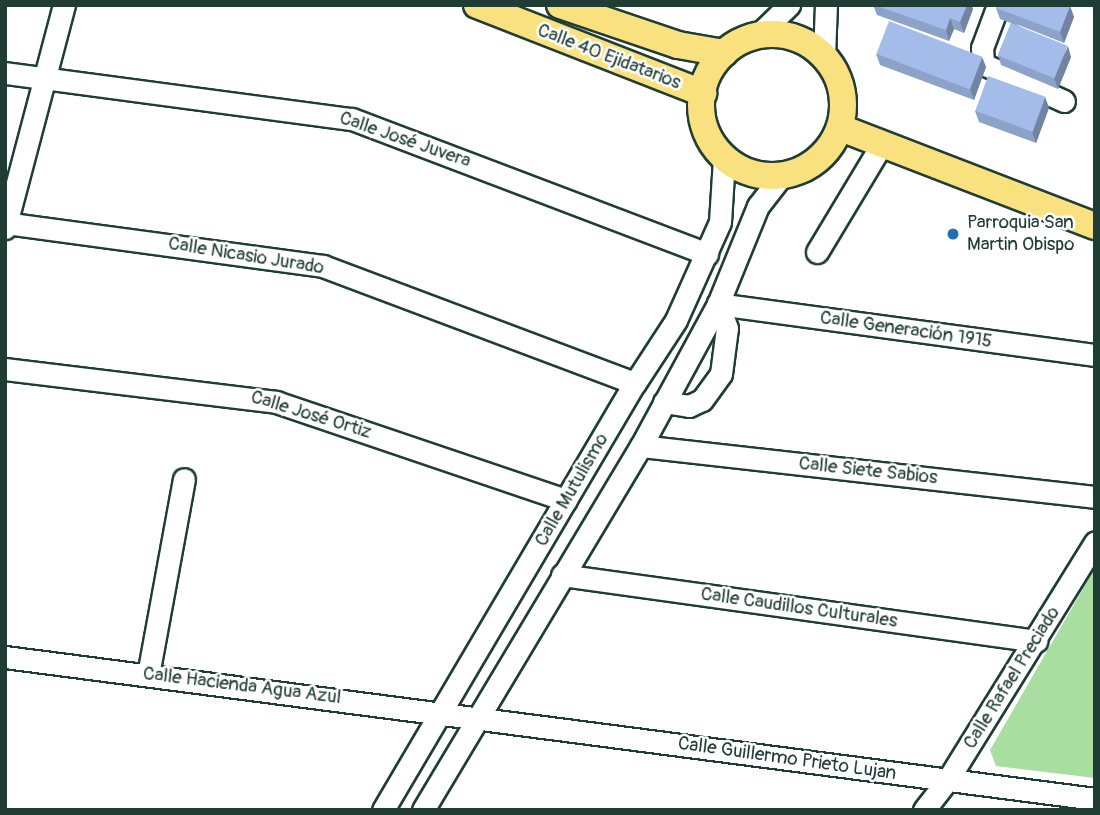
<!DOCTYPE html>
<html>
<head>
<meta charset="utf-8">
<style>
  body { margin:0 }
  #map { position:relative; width:1100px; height:815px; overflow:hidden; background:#fff; font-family:Pangolin,sans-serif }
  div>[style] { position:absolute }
  .green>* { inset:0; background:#a9dea1 }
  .roads { filter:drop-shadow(2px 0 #1f3d34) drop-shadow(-2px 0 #1f3d34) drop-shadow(0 2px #1f3d34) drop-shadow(0 -2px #1f3d34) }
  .minor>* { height:21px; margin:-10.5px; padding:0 10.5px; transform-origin:10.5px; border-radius:10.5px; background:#fff }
  .major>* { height:26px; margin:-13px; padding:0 13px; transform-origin:13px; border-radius:13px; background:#fae180 }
  .major>.ring { margin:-13px; padding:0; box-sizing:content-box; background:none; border:26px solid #fae180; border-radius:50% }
  .wall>* { inset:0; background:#8da2c8 }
  .shaded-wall>* { inset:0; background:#7384a3 }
  .building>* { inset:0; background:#a4bce9; transform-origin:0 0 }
  .dots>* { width:19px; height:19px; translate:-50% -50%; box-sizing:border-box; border:4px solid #fff; border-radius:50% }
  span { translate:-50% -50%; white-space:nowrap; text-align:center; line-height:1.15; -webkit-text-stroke:5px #fff; paint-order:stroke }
  .street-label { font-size:19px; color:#1f3d34 }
  .poi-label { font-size:19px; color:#1f3d34 }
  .left { translate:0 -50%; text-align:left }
  .frame { position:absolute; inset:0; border:7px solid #1f3d34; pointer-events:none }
</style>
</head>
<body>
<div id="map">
  <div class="green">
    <div style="clip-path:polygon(1095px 568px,1095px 778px,996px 766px,990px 750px)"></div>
  </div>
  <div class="roads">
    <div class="minor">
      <div style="left:998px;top:5px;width:46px;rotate:110.4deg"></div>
      <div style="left:982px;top:48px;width:16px;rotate:86deg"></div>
      <div style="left:983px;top:64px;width:89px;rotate:24.6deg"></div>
      <div style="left:757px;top:36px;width:45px;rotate:-44.1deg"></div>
      <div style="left:824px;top:56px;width:51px;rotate:-87.8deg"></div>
      <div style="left:5px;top:73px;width:350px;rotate:7.6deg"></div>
      <div style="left:352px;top:119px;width:380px;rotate:20.8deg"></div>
      <div style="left:5px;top:223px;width:321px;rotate:7.7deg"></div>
      <div style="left:323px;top:266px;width:333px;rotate:20.6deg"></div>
      <div style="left:5px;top:228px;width:231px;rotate:-75.2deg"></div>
      <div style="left:817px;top:252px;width:126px;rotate:-59deg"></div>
      <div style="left:5px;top:369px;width:273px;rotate:6.9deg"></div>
      <div style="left:276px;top:402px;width:306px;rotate:18.7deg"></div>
      <div style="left:664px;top:402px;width:25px;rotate:9deg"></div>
      <div style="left:689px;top:406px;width:14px;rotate:-25deg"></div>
      <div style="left:702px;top:400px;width:32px;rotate:-54deg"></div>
      <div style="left:721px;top:374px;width:46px;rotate:-82.6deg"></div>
      <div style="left:727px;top:328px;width:26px;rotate:-111deg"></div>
      <div style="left:718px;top:304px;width:380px;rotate:7.7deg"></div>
      <div style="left:641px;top:446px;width:457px;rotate:6.4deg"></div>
      <div style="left:562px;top:575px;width:479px;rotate:7.9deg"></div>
      <div style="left:5px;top:657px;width:1099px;rotate:7.42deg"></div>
      <div style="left:148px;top:675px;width:199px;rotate:-79.6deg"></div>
      <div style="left:383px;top:810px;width:496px;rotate:-59.5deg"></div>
      <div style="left:635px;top:383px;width:75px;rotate:-56.9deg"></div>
      <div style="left:676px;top:320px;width:107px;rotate:-65.8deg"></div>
      <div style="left:720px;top:222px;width:64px;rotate:-86.4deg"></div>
      <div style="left:423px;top:810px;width:424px;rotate:-59.1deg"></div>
      <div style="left:641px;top:446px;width:162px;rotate:-61.5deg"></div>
      <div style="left:718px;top:304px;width:106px;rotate:-67.8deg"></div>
      <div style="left:758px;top:206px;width:39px;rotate:-52deg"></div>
      <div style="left:924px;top:810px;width:37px;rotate:-52deg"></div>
      <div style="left:947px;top:781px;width:281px;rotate:-58.2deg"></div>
    </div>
    <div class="major">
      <div style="left:477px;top:5px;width:243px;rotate:21.3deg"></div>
      <div style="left:560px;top:5px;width:125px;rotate:18.7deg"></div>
      <div style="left:678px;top:45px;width:47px;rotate:9.9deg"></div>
      <div class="ring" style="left:701px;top:34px;width:116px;height:116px"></div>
      <div style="left:841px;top:128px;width:272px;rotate:21.1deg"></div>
    </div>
  </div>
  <div class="wall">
    <div style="clip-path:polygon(873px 5px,973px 9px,964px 33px,954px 29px,949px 41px,877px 15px)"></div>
    <div style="clip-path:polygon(1070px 6px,1074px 17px,1064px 43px,1016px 24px,1071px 57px,1058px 89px,1001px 65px,998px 55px,1011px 23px,1000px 19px,996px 8px)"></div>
    <div style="clip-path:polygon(876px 54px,982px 57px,986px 67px,974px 100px,880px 65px)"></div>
    <div style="clip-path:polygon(1045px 97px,1049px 108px,1036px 143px,979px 122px,975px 111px)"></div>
  </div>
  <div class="shaded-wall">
    <div style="clip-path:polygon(967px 5px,972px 5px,973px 9px,964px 33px,960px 22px)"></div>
    <div style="clip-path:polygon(1070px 6px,1074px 17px,1064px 43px,1060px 32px)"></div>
    <div style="clip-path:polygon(950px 18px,954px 29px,949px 41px,946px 30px)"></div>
    <div style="clip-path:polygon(1068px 46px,1071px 57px,1058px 89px,1054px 78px)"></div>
    <div style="clip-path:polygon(982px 57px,986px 67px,974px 100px,970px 89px)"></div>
    <div style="clip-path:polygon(1045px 97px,1049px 108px,1036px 143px,1032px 132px)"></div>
  </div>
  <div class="building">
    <div style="clip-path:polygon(874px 5px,967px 5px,960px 22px,950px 18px,946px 30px)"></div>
    <div style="clip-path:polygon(997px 5px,1068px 5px,1070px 6px,1060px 32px,996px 8px)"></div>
    <div style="left:889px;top:21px;width:100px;height:35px;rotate:21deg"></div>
    <div style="left:1011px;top:23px;width:61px;height:35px;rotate:22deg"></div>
    <div style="left:988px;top:76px;width:61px;height:37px;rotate:20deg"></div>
  </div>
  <div class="dots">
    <div style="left:953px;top:234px;background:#1f6fb2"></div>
  </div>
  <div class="street-label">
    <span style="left:609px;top:57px;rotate:21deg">Calle 40 Ejidatarios</span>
    <span style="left:405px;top:140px;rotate:19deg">Calle José Juvera</span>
    <span style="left:246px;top:256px;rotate:9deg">Calle Nicasio Jurado</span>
    <span style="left:906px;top:330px;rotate:8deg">Calle Generación 1915</span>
    <span style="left:311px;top:415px;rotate:17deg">Calle José Ortiz</span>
    <span style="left:868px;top:471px;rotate:6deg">Calle Siete Sabios</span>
    <span style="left:572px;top:490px;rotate:-60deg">Calle Mutulismo</span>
    <span style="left:799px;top:608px;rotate:8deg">Calle Caudillos Culturales</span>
    <span style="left:1012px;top:678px;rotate:-58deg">Calle Rafael Preciado</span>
    <span style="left:242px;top:686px;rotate:7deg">Calle Hacienda Agua Azul</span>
    <span style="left:787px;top:759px;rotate:8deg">Calle Guillermo Prieto Lujan</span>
  </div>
  <div class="poi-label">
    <span class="left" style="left:967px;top:234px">Parroquia San<br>Martin Obispo</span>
  </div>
  <div class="frame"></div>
</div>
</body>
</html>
